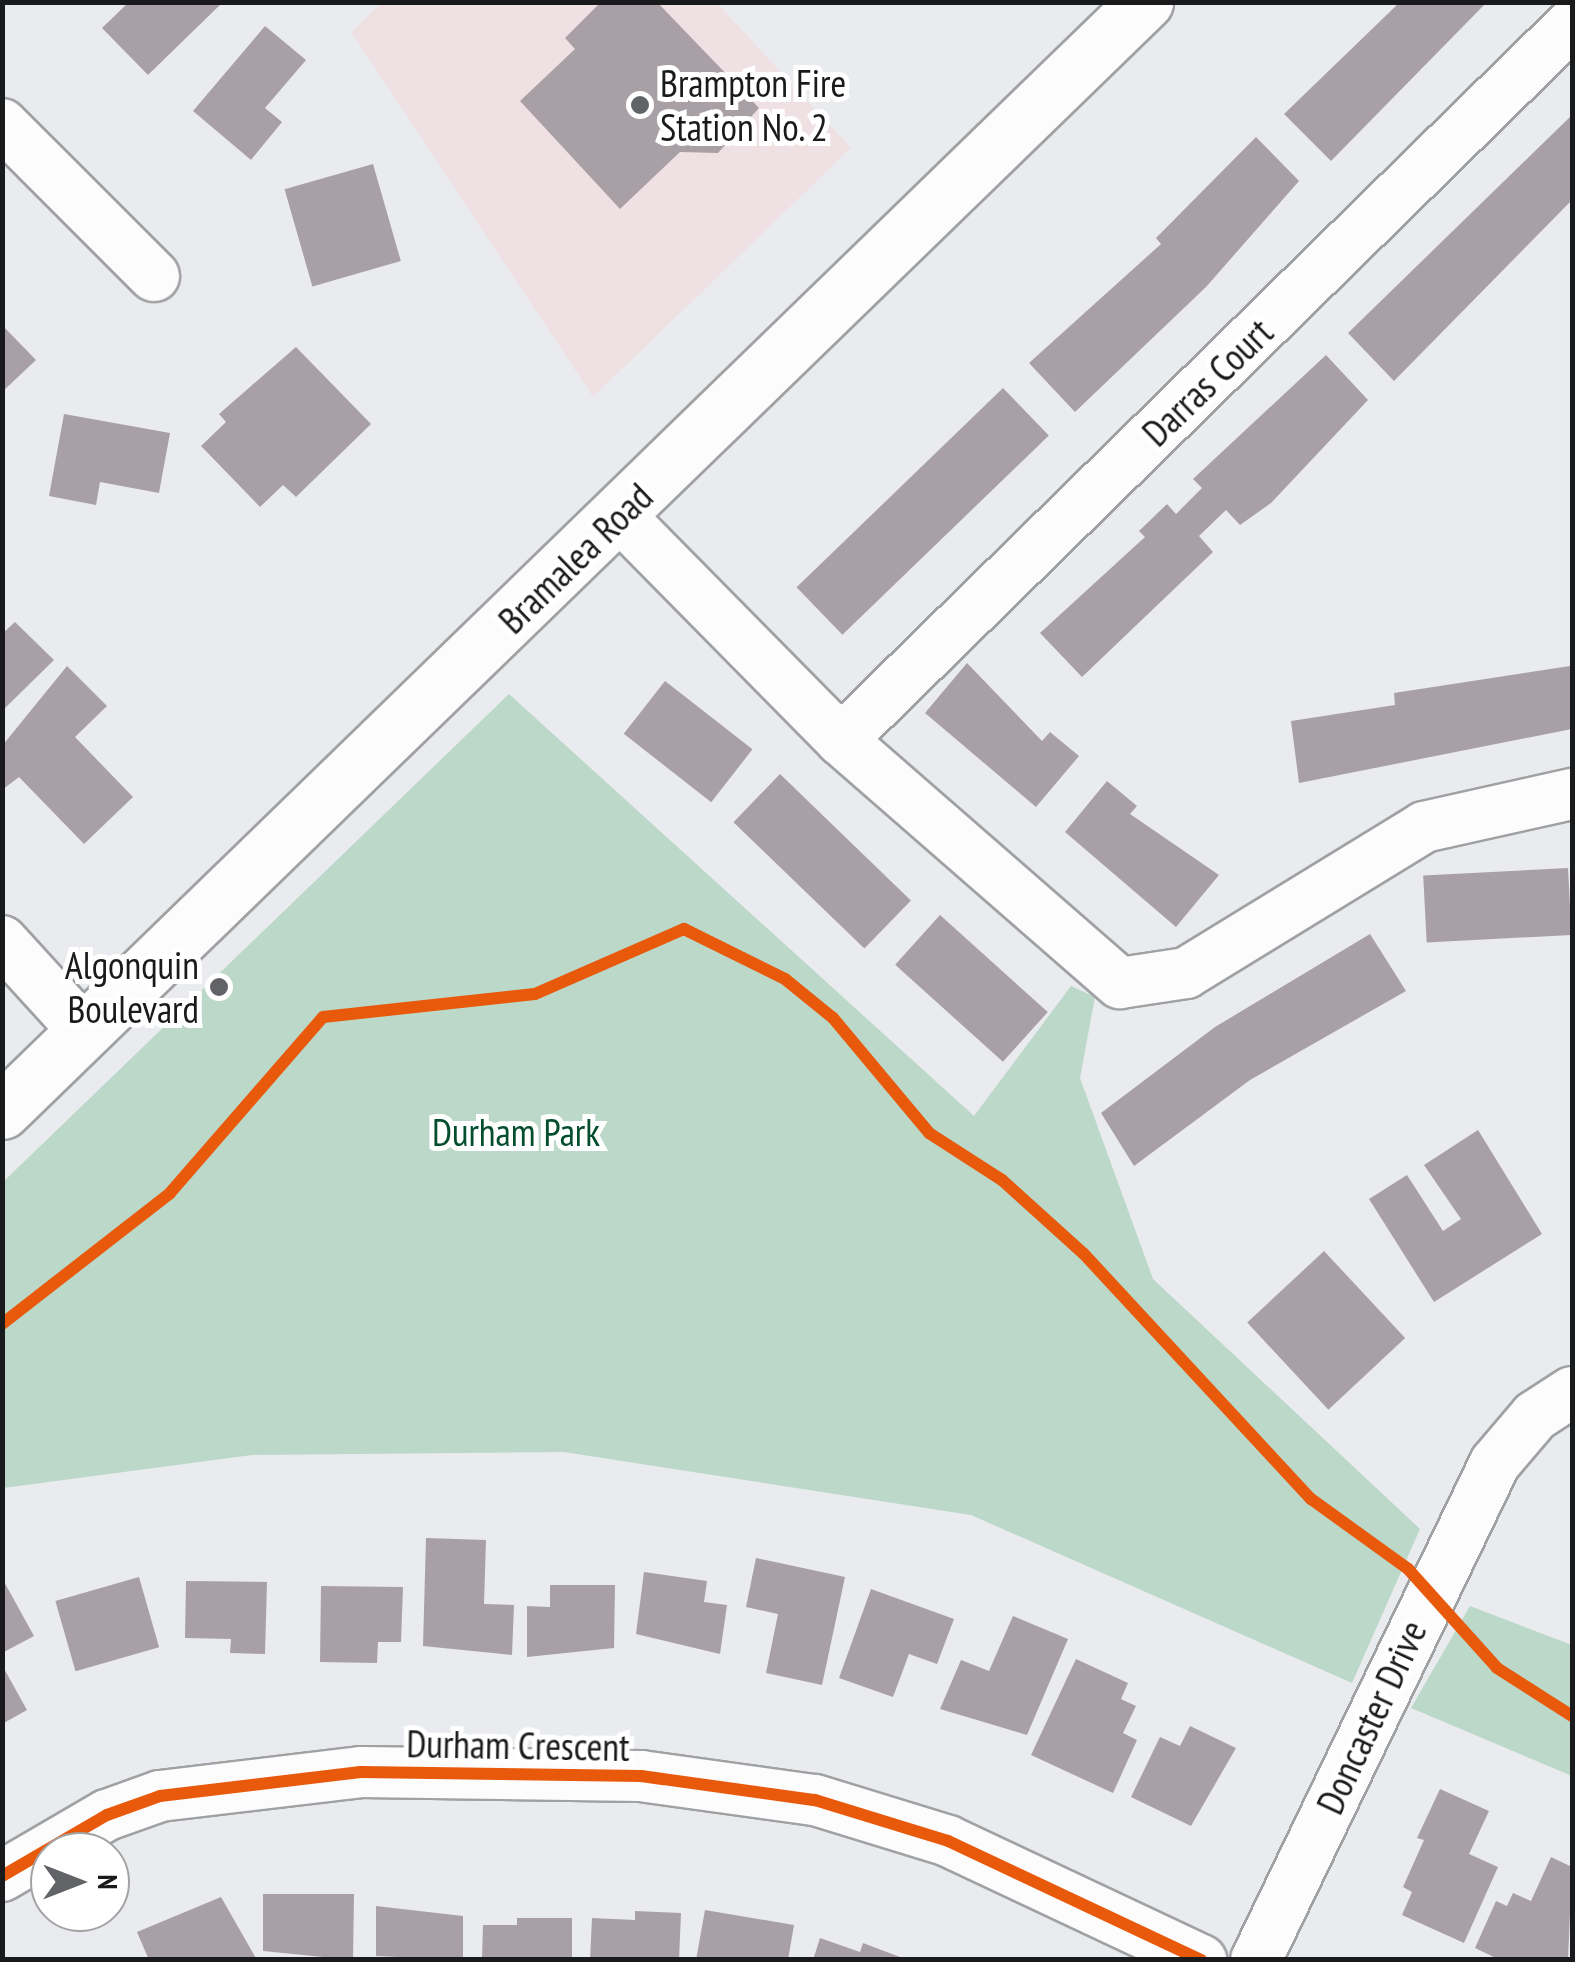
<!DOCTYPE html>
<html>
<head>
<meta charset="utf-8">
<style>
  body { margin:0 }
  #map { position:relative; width:1575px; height:1962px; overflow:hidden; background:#e9ebee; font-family:"PT Sans Narrow",sans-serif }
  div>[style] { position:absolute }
  .commercial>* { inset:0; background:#efe1e3 }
  .green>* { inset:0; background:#bbd8c9 }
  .building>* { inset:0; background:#a9a0a5; transform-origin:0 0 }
  .roads { filter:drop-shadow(2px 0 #a0a1a3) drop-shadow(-2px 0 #a0a1a3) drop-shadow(0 2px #a0a1a3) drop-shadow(0 -2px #a0a1a3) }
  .minor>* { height:50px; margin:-25px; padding:0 25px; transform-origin:25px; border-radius:25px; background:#fcfcfc }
  .secondary>* { height:55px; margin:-27.5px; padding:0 27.5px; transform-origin:27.5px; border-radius:27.5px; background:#fcfcfc }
  .cycleway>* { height:12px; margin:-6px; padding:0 6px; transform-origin:6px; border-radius:6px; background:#e8590c }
  .dots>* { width:28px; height:28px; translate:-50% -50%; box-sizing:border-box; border:5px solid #fff; border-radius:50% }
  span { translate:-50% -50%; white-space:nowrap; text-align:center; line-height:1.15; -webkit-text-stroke:10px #fff; paint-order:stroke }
  .poi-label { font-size:38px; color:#181a1c }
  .left { translate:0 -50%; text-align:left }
  .right { translate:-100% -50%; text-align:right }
  .street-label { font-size:38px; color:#181a1c }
  .park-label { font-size:38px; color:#044e30 }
  .frame { position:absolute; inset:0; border:5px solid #181a1c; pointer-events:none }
  .north { position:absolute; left:30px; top:1832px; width:100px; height:100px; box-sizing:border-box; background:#fff; border:2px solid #a3a3a4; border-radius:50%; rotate:90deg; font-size:28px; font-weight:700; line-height:40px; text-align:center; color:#181a1c }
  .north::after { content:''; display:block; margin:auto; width:35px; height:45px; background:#616366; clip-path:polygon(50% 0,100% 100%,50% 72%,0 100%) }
</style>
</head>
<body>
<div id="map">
  <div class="commercial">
    <div style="clip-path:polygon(382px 3px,717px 3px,851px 148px,593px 397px,351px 32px)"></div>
  </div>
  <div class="green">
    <div style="clip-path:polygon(509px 694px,974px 1116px,1071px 986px,1095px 997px,1080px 1078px,1153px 1279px,1420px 1529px,1352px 1683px,971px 1515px,564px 1452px,252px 1455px,3px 1488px,3px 1182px)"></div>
    <div style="clip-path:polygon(1470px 1606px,1572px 1645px,1572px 1776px,1411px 1708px)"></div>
  </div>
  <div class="building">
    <div style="clip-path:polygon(129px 2px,223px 2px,148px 75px,102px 28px)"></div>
    <div style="clip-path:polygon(601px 2px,657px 2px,759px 108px,718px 153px,680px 152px,620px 209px,520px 101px,575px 49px,565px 38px)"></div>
    <div style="clip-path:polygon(1400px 2px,1487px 2px,1331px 161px,1284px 114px)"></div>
    <div style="clip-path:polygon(265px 26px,306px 60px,265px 108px,282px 122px,251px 160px,193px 111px)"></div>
    <div style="clip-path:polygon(1572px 115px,1572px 200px,1394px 381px,1348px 333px)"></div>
    <div style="clip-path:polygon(1256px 137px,1299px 181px,1206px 287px,1075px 412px,1029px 363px,1161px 244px,1156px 238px)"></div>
    <div style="left:373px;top:164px;width:101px;height:92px;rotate:74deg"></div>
    <div style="clip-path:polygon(2px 325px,36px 360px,2px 392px)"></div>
    <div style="clip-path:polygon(296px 347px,371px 424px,296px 497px,283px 485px,260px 507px,201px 446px,226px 422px,219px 414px)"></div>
    <div style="clip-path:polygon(1326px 355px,1368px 400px,1271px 503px,1240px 525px,1226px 510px,1199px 536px,1213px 552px,1082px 677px,1040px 633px,1145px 537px,1139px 531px,1167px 504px,1176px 514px,1202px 488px,1193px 479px)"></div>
    <div style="left:1003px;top:388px;width:66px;height:287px;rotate:46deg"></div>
    <div style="clip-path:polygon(64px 414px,170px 433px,159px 493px,100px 482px,96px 505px,49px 496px)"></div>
    <div style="clip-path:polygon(15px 622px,54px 660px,2px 711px,2px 634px)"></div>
    <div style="clip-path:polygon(967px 663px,1042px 741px,1050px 732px,1079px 756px,1036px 807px,925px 713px)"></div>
    <div style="clip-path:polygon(67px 666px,107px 706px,75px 737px,133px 797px,84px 844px,19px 777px,2px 790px,2px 746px)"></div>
    <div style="clip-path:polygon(1570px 666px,1572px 729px,1299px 783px,1291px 721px,1395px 705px,1394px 693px)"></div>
    <div style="left:665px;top:681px;width:111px;height:67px;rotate:38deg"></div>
    <div style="left:780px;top:774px;width:182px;height:67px;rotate:44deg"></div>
    <div style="clip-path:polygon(1107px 781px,1137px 806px,1130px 814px,1219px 875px,1176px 927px,1065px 832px)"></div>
    <div style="left:1568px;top:868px;width:67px;height:145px;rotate:87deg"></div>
    <div style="left:940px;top:915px;width:145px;height:67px;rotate:42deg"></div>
    <div style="clip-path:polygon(1370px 934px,1406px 991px,1250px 1080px,1134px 1166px,1101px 1113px,1215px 1027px)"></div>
    <div style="clip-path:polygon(1478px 1130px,1542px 1234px,1434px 1302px,1369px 1199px,1407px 1175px,1443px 1231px,1461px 1219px,1424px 1165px)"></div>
    <div style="left:1324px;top:1251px;width:119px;height:105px;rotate:47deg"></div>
    <div style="clip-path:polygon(426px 1538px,486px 1540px,484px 1604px,514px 1605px,512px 1655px,423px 1646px)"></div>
    <div style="clip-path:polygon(756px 1558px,845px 1577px,822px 1685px,766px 1673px,778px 1614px,746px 1607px)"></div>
    <div style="clip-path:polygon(644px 1572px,707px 1581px,704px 1602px,727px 1605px,720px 1654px,636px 1634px)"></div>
    <div style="left:139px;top:1577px;width:73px;height:87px;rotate:74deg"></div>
    <div style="clip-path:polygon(2px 1578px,34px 1636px,2px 1653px)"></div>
    <div style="clip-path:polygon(186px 1581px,267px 1582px,265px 1654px,230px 1653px,231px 1639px,185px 1638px)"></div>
    <div style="clip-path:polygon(550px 1585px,615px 1585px,614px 1648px,527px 1657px,527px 1606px,550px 1607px)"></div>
    <div style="clip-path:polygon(321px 1586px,403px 1587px,401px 1642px,378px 1642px,377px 1663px,320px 1662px)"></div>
    <div style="clip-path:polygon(871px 1589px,954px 1619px,937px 1664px,909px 1654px,893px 1697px,839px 1678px)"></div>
    <div style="clip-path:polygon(1013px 1616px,1068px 1639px,1027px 1735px,940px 1709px,961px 1660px,989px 1671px)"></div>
    <div style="clip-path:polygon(1076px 1659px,1128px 1683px,1121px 1699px,1136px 1706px,1123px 1733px,1137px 1740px,1113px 1793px,1031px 1755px)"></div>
    <div style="clip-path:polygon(2px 1665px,27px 1710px,2px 1724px)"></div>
    <div style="clip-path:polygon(1190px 1726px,1236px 1748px,1191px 1826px,1131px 1797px,1160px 1737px,1180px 1746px)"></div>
    <div style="clip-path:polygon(1440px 1789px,1489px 1811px,1469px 1854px,1498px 1867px,1464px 1943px,1402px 1915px,1412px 1892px,1403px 1887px,1424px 1840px,1417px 1838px)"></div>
    <div style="clip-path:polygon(1551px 1857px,1572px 1867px,1568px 1960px,1500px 1960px,1475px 1948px,1496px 1901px,1507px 1906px,1513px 1893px,1531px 1901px)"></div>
    <div style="clip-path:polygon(263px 1894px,354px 1894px,353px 1960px,263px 1951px)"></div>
    <div style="clip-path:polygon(221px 1897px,257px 1960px,149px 1960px,137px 1932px)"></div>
    <div style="clip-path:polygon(376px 1906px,463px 1916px,463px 1960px,376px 1956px)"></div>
    <div style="clip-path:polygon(705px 1910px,794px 1925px,788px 1960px,696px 1960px)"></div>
    <div style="clip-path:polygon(635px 1911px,681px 1913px,679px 1960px,590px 1960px,592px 1918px,635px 1920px)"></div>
    <div style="clip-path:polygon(517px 1918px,572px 1918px,572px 1960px,482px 1960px,483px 1925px,517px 1925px)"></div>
    <div style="clip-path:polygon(820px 1938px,860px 1952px,863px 1943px,908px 1960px,813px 1960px)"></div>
  </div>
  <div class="roads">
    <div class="minor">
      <div style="left:2px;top:124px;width:215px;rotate:45deg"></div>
      <div style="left:619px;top:515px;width:316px;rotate:45.4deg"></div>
      <div style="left:841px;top:740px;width:370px;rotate:41.1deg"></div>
      <div style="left:1120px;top:983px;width:67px;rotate:-8.6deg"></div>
      <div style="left:1186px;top:973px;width:279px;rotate:-31.5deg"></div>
      <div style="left:1424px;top:827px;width:152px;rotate:-12.6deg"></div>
      <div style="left:841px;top:740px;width:1023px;rotate:-44.41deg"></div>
      <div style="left:2px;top:941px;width:122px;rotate:47.7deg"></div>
      <div style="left:2px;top:1876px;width:121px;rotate:-30.2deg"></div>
      <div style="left:107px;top:1815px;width:56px;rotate:-19.7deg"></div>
      <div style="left:160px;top:1796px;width:202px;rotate:-6.8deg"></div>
      <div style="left:361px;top:1772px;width:280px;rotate:0.8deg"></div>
      <div style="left:641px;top:1776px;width:176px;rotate:7.9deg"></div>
      <div style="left:815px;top:1800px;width:139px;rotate:17.1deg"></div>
      <div style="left:948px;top:1841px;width:280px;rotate:25.2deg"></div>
      <div style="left:1256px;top:1960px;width:551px;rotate:-64.32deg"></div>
      <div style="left:1495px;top:1463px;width:62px;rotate:-49.6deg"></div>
      <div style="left:1535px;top:1416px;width:44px;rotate:-33deg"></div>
    </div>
    <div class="secondary">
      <div style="left:2px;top:1111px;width:1593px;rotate:-44.14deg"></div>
    </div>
  </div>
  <div class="cycleway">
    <div style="left:2px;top:1324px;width:213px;rotate:-37.9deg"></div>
    <div style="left:170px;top:1193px;width:233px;rotate:-49deg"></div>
    <div style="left:323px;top:1017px;width:213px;rotate:-6.2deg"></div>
    <div style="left:535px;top:994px;width:163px;rotate:-23.6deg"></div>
    <div style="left:684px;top:929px;width:113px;rotate:26.3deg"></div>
    <div style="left:785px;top:979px;width:62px;rotate:39.1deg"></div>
    <div style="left:833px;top:1018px;width:150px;rotate:50.1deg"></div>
    <div style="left:929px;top:1133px;width:87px;rotate:32.8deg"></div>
    <div style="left:1002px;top:1180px;width:110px;rotate:42.1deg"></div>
    <div style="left:1084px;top:1254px;width:334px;rotate:47.2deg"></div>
    <div style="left:1311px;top:1499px;width:120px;rotate:35.8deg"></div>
    <div style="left:1408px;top:1569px;width:133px;rotate:48deg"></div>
    <div style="left:1497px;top:1668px;width:89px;rotate:32.6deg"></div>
    <div style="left:2px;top:1876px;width:121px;rotate:-30.2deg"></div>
    <div style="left:107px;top:1815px;width:56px;rotate:-19.7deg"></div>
    <div style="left:160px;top:1796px;width:202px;rotate:-6.8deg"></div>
    <div style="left:361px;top:1772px;width:280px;rotate:0.8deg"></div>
    <div style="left:641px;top:1776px;width:176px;rotate:7.9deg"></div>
    <div style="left:815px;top:1800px;width:139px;rotate:17.1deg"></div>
    <div style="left:948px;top:1841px;width:280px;rotate:25.2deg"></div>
  </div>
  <div class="dots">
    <div style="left:640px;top:105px;background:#616366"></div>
    <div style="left:219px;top:987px;background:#616366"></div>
  </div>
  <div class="poi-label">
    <span class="left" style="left:660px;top:105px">Brampton Fire<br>Station No. 2</span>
    <span class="right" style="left:199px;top:987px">Algonquin<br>Boulevard</span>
  </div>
  <div class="street-label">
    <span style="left:1207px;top:382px;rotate:-44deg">Darras Court</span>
    <span style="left:575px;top:558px;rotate:-44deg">Bramalea Road</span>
    <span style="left:1371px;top:1717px;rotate:-65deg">Doncaster Drive</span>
    <span style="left:518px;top:1745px;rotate:1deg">Durham Crescent</span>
  </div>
  <div class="park-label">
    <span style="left:516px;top:1132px">Durham Park</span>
  </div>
  <div class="frame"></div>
  <div class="north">N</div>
</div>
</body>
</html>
